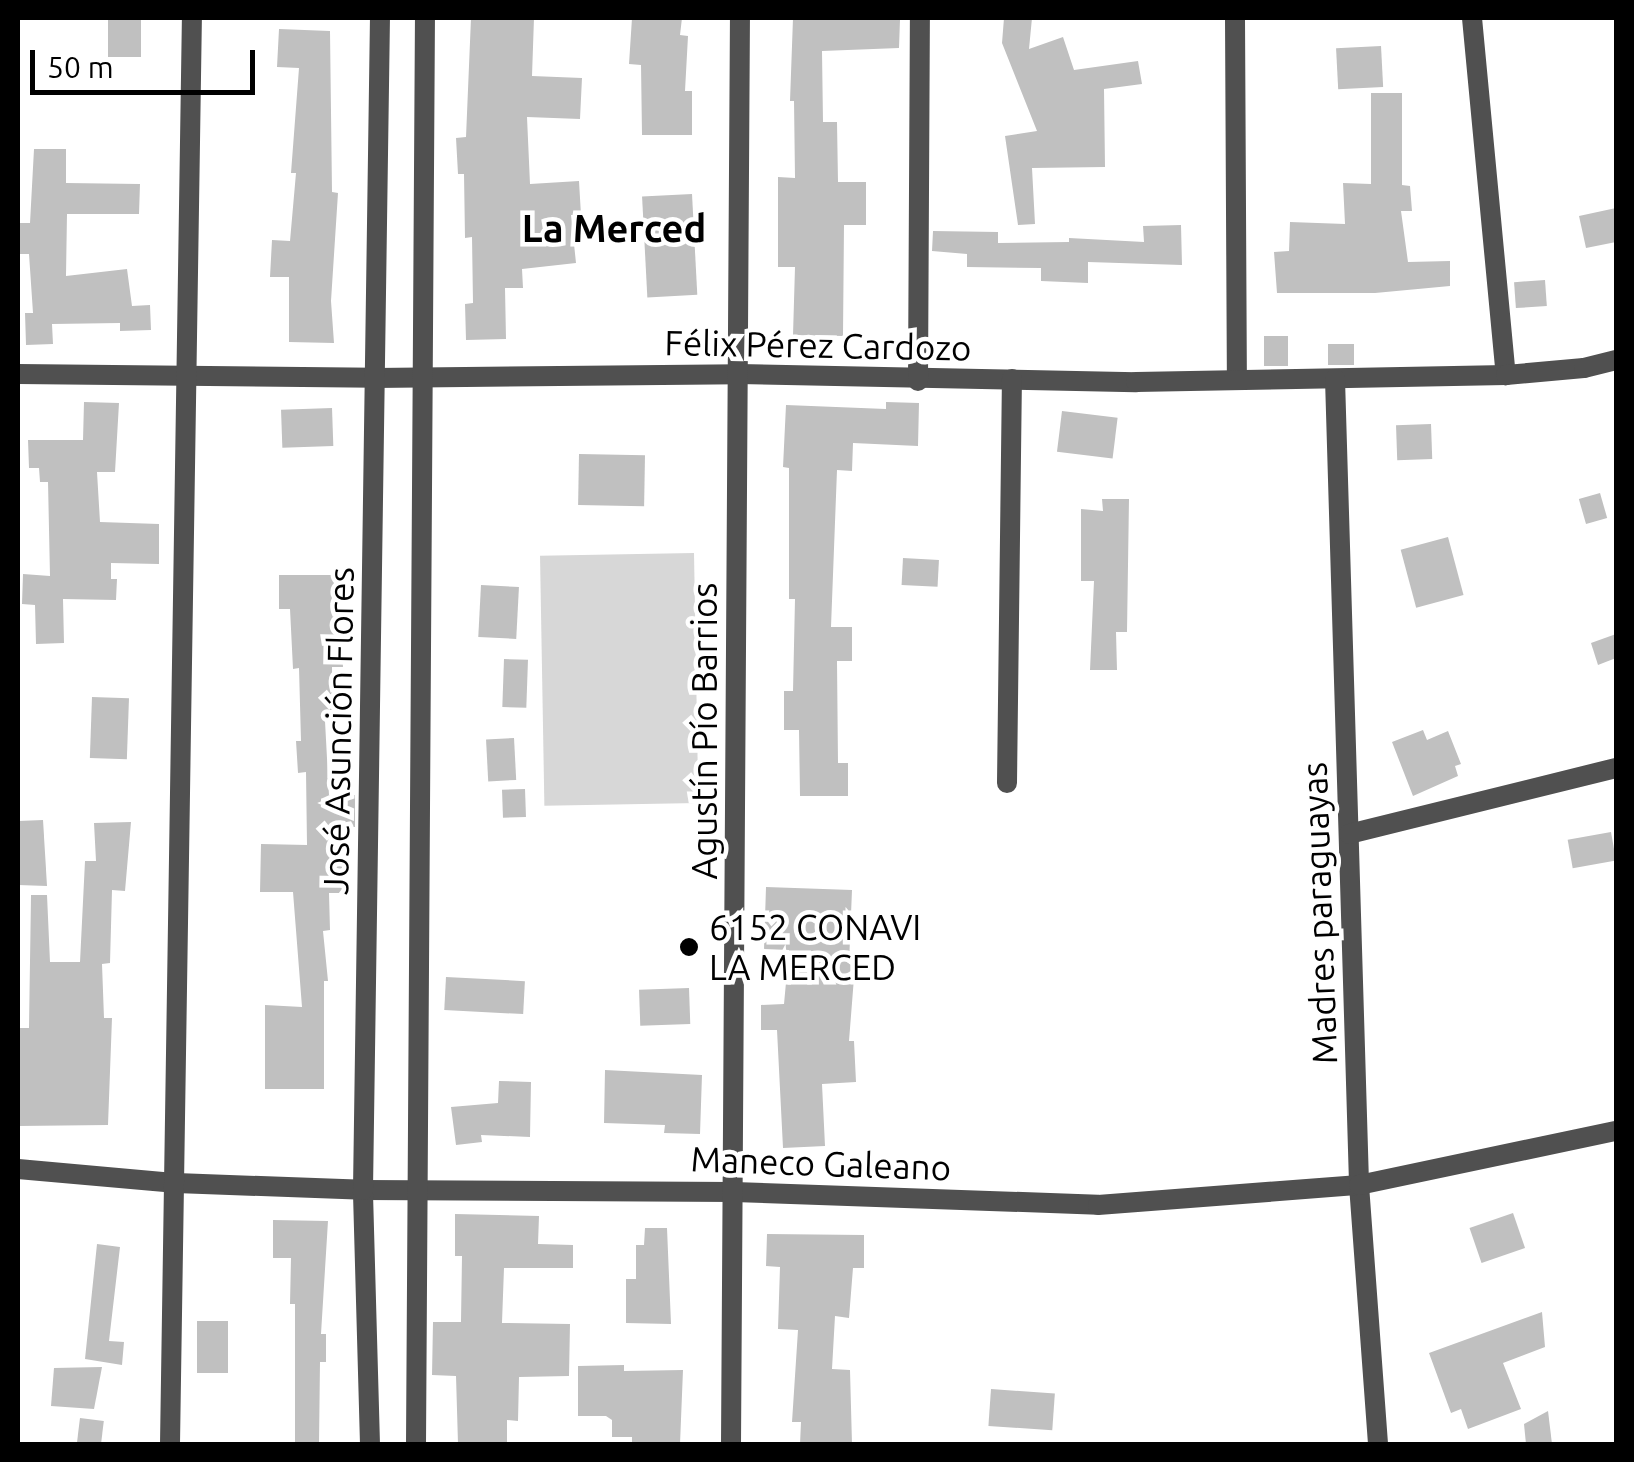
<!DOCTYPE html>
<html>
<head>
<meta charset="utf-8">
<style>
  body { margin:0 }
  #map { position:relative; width:1634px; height:1462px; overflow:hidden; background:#fff; font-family:Ubuntu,sans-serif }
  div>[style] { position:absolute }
  .green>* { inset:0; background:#d7d7d7; transform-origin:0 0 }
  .building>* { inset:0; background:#c0c0c0; transform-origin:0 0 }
  .minor>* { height:20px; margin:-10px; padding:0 10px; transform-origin:10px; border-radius:10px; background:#505050 }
  .dots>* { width:28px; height:28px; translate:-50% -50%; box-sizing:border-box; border:5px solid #fff; border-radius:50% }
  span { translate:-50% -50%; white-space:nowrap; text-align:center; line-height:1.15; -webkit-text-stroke:9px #fff; paint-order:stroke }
  .street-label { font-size:35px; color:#000 }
  .poi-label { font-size:35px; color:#000 }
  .left { translate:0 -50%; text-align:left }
  .neighbourhood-label { font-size:38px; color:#000; font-weight:700 }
  .frame { position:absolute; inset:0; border:20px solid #000; pointer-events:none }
  .scale { position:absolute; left:30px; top:50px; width:225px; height:45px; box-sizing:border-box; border:5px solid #000; border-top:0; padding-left:12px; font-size:30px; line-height:35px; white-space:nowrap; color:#000; -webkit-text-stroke:8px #fff; paint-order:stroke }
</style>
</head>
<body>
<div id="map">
  <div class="green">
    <div style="left:694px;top:553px;width:250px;height:154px;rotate:89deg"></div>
  </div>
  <div class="building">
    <div style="left:108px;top:18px;width:33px;height:39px"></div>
    <div style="clip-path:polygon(471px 18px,534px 18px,532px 76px,582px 78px,580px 119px,527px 117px,530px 184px,579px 181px,581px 215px,571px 215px,576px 263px,522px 269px,523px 288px,505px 288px,506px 339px,466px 340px,465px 304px,473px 303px,472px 237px,465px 238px,464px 174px,458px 174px,456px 138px,466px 137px)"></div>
    <div style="clip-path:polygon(632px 18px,682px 18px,680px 35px,688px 36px,685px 91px,692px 91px,692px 135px,642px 135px,641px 65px,629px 64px)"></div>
    <div style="clip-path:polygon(793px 18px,900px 20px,899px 48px,822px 51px,823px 122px,837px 122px,838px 182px,866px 182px,866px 225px,844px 225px,843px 336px,793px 335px,795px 267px,778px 267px,778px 177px,795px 178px,794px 101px,790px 101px)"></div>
    <div style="clip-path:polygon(1004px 18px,1032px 18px,1029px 49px,1063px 37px,1074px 70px,1138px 61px,1142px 84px,1104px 89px,1105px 167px,1032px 168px,1035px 224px,1018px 225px,1005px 136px,1037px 131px,1002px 43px)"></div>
    <div style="clip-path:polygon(279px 29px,330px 31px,332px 192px,338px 193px,331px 301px,334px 343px,289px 342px,289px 277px,270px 277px,272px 240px,290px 241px,296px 173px,291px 173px,299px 68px,277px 67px)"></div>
    <div style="left:1381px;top:46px;width:41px;height:45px;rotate:87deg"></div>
    <div style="clip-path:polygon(1371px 93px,1402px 93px,1402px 185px,1410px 186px,1412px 211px,1401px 211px,1408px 262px,1450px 261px,1450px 286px,1375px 293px,1277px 293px,1274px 252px,1289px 251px,1290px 222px,1345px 224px,1343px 183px,1371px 184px)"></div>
    <div style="clip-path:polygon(34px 149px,66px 149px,66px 183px,140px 184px,139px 214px,67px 214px,66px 276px,127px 269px,132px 306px,150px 305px,151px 330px,120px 331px,120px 323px,52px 324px,53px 344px,26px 345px,25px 313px,33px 313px,29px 254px,18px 254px,19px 223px,30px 223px)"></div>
    <div style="left:692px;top:194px;width:101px;height:50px;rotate:87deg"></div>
    <div style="clip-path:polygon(1616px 208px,1616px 242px,1586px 248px,1579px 216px)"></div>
    <div style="clip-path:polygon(1181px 225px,1182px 265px,1088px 262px,1088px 283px,1041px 281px,1041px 268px,967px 267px,967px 254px,932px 251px,933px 231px,998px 232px,998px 243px,1069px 242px,1069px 238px,1144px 242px,1143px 226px)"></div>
    <div style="left:1545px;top:280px;width:26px;height:31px;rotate:86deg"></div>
    <div style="left:1264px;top:336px;width:24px;height:30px"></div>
    <div style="left:1328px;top:344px;width:26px;height:21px"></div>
    <div style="clip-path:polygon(84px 402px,119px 403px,115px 472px,97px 472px,100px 522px,159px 524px,159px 564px,111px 563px,111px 579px,117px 579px,116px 600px,63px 599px,64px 643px,36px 644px,35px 605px,22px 604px,23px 574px,50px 576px,48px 482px,40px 482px,39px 468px,29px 468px,28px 440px,83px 440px)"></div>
    <div style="clip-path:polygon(886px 402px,919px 403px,918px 446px,853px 443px,852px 471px,837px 470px,831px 627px,852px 627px,852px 661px,837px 661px,838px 763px,848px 763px,848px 796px,800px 796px,799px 730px,784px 730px,784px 691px,793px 691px,795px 599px,789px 599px,789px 468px,783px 467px,786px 405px,886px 409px)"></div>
    <div style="left:332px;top:408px;width:38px;height:51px;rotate:88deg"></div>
    <div style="left:1062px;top:411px;width:56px;height:41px;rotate:7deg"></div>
    <div style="left:1431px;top:424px;width:35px;height:35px;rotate:88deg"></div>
    <div style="left:579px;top:454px;width:66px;height:51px;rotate:1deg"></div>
    <div style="left:1600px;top:493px;width:26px;height:22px;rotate:74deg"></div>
    <div style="clip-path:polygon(1102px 499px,1129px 499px,1127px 632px,1116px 632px,1117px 670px,1090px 670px,1094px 581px,1081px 581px,1081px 509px,1103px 511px)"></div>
    <div style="left:1448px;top:537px;width:60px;height:49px;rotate:75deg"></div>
    <div style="left:903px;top:558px;width:36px;height:27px;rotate:3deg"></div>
    <div style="clip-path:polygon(279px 575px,338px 575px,343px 667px,332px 667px,333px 721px,325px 721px,329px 795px,355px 795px,355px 827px,347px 827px,346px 893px,329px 893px,330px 930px,323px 931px,328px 981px,324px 981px,324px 1089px,265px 1089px,265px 1005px,302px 1007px,293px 892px,260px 892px,261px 844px,307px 845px,306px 772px,298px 773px,296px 741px,301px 741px,299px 668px,293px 669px,290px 609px,279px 609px)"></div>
    <div style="left:481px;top:585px;width:38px;height:52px;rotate:3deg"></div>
    <div style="clip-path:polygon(1616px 634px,1616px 658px,1598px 665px,1591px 643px)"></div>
    <div style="left:504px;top:659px;width:24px;height:48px;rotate:2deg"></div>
    <div style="left:92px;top:697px;width:37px;height:61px;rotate:2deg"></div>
    <div style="clip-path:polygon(1423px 730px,1427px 740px,1448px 731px,1461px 764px,1455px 766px,1458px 776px,1413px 796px,1392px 742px)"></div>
    <div style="left:514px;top:738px;width:42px;height:28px;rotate:87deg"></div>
    <div style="left:525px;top:789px;width:28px;height:23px;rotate:88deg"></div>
    <div style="clip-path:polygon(43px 820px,47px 886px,18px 885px,18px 821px)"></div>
    <div style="clip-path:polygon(131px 822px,125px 891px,112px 890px,110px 963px,102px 964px,104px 1018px,112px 1018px,108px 1125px,18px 1126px,18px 1028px,29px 1028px,31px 895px,47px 895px,50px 962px,80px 962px,85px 861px,96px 861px,94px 823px)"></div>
    <div style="left:1611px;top:832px;width:29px;height:44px;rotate:80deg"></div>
    <div style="clip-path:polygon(766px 887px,852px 890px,849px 964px,855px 965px,849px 1041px,854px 1041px,856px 1082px,822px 1084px,825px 1146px,783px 1148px,777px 1030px,761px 1030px,761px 1005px,784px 1004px,789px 950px,764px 949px)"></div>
    <div style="left:446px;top:977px;width:79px;height:33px;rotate:3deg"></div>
    <div style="left:689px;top:988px;width:36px;height:50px;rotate:88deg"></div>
    <div style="clip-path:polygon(605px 1070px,702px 1075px,700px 1134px,664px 1133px,665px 1125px,604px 1123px)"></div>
    <div style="clip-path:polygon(499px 1081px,531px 1082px,530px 1137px,481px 1135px,482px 1142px,456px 1145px,451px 1107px,498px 1103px)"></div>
    <div style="left:1513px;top:1213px;width:37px;height:46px;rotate:71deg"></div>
    <div style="clip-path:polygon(455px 1214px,539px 1216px,538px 1244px,573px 1245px,573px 1268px,504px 1268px,502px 1323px,570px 1324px,569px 1376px,519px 1377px,518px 1421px,507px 1420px,507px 1444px,458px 1444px,456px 1376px,432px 1375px,433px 1322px,461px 1322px,462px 1256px,455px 1256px)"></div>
    <div style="clip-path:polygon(273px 1220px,328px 1221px,321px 1334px,326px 1334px,326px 1362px,320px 1362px,319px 1444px,295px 1444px,295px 1304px,290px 1304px,291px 1258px,273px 1258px)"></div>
    <div style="clip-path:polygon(645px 1228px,667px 1228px,671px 1324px,626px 1323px,626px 1279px,636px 1279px,636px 1245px,644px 1245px)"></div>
    <div style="clip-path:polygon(767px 1234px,864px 1235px,864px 1268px,853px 1268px,849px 1318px,835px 1316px,832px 1369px,850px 1370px,852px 1444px,800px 1444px,801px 1422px,792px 1422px,798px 1330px,778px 1329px,780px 1267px,766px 1266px)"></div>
    <div style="clip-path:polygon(97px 1244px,120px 1247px,109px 1341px,124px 1342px,122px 1365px,85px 1359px)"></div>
    <div style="clip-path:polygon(1542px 1312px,1545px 1347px,1503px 1363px,1521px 1409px,1468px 1429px,1461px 1409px,1451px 1413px,1429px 1353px)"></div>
    <div style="left:197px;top:1321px;width:31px;height:52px"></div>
    <div style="clip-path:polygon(624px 1365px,624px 1371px,683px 1370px,680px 1444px,632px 1444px,632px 1437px,612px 1437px,612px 1420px,606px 1416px,578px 1416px,578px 1366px)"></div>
    <div style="clip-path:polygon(102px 1367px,94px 1409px,51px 1406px,54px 1368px)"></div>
    <div style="left:991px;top:1389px;width:64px;height:37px;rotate:4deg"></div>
    <div style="clip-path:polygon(1548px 1411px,1552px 1444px,1526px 1444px,1524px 1424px)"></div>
    <div style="left:80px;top:1418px;width:24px;height:26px;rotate:7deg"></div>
  </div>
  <div class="minor">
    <div style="left:1235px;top:18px;width:359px;rotate:89.7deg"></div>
    <div style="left:1472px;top:18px;width:359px;rotate:84.6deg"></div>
    <div style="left:18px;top:374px;width:357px;rotate:0.6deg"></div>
    <div style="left:375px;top:378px;width:364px;rotate:-0.6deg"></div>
    <div style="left:739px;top:374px;width:397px;rotate:1.2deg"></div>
    <div style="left:1136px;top:382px;width:370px;rotate:-1.1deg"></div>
    <div style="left:1506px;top:375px;width:78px;rotate:-5.1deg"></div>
    <div style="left:1584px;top:368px;width:33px;rotate:-14deg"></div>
    <div style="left:1335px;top:379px;width:806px;rotate:88.29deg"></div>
    <div style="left:1359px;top:1185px;width:260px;rotate:85.8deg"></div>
    <div style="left:918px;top:381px;width:363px;rotate:-89.7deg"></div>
    <div style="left:1007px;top:783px;width:404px;rotate:-89.3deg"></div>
    <div style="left:1349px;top:834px;width:275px;rotate:-13.9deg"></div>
    <div style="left:18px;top:1169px;width:159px;rotate:5.1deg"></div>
    <div style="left:176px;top:1183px;width:187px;rotate:2.1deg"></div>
    <div style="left:363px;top:1190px;width:371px;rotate:0.3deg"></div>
    <div style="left:734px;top:1192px;width:364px;rotate:2deg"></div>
    <div style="left:1098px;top:1205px;width:262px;rotate:-4.4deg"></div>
    <div style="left:1359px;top:1185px;width:263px;rotate:-11.9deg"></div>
    <div style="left:170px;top:1444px;width:1426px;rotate:-89.12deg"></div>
    <div style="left:370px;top:1444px;width:254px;rotate:-91.6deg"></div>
    <div style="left:363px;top:1190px;width:1172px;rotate:-89.17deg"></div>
    <div style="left:416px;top:1444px;width:1426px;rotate:-89.64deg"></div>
    <div style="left:731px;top:1444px;width:1426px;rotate:-89.64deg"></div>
  </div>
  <div class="dots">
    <div style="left:689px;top:947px;background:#000"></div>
  </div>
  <div class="street-label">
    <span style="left:818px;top:345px;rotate:1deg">Félix Pérez Cardozo</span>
    <span style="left:338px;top:731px;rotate:-89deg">José Asunción Flores</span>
    <span style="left:704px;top:731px;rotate:-90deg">Agustín Pío Barrios</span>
    <span style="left:1319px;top:913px;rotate:-92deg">Madres paraguayas</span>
    <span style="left:821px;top:1163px;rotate:2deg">Maneco Galeano</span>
  </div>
  <div class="poi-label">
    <span class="left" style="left:709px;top:947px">6152 CONAVI<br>LA MERCED</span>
  </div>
  <div class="neighbourhood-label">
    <span style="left:614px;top:229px">La Merced</span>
  </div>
  <div class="frame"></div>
  <div class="scale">50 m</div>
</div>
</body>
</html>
